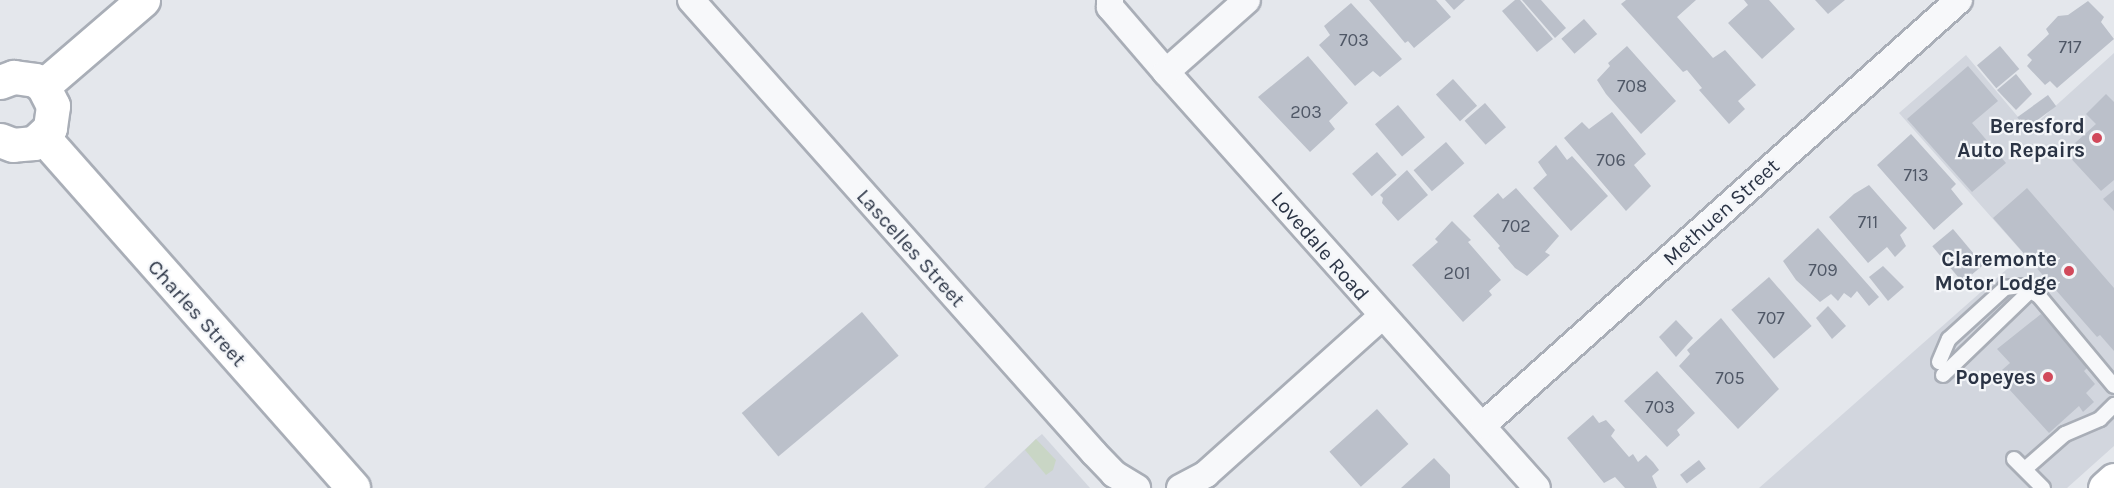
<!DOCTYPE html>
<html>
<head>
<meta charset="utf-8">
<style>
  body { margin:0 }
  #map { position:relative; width:2114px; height:488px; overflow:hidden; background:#e4e7ec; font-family:Karla,sans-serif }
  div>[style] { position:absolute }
  .built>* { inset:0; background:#d2d6de }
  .green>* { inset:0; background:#c9d6c5 }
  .building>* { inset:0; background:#bbc0ca; transform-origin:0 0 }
  .roads { filter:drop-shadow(2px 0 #a9aeb7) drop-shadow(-2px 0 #a9aeb7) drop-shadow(0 2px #a9aeb7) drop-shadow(0 -2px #a9aeb7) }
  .lane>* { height:14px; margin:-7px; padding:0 7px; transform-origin:7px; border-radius:7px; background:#f7f8fa }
  .street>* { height:26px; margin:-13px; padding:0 13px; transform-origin:13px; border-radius:13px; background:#f7f8fa }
  .secondary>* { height:33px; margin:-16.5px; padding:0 16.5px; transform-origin:16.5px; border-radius:16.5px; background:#fff }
  .dots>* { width:16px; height:16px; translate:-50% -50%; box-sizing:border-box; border:3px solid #f4f6f9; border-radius:50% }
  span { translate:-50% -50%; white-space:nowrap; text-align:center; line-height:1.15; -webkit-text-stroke:4.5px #f4f6f9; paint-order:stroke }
  .number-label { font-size:18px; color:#4f5766 }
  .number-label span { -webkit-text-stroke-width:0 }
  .poi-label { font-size:21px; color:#2b3445; font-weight:700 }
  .right { translate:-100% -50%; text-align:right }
  .street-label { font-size:21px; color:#2b3445 }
</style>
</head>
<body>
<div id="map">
  <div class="built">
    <div style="clip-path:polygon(2114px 53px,2114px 446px,2067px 488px,1759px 488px,2024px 254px,1899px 113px,1966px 55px,2029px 130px)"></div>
    <div style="clip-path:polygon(1042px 434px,1090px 488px,984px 488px,1036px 439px)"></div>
  </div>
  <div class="green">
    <div style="clip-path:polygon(1036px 439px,1056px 460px,1053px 470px,1046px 475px,1025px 450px)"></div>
  </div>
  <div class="building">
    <div style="clip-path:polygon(1369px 0,1436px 0,1451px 17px,1414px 48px,1408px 41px,1405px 43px)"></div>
    <div style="clip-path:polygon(1445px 0,1465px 0,1454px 10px)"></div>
    <div style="clip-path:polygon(1515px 0,1520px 0,1553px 39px,1537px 52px,1502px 11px)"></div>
    <div style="clip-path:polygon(1522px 0,1541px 0,1566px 28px,1555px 38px)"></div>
    <div style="clip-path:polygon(1626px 0,1696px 0,1677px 17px,1713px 58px,1725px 50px,1756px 85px,1738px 101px,1745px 109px,1729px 124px,1699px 90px,1702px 88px,1687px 70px,1683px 72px,1621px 4px)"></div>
    <div style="clip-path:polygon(1744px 0,1769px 0,1795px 29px,1762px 59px,1728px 23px,1748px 5px)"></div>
    <div style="clip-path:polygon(1815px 0,1845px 0,1828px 14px)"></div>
    <div style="clip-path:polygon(2088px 1px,2104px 17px,2101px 22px,2114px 39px,2057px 88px,2050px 81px,2045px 85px,2027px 66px,2032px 60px,2027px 55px,2049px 34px,2046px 29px,2058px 16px,2068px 15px)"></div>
    <div style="clip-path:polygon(1351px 3px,1402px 59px,1380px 77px,1373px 71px,1355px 86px,1319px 45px,1330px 35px,1324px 26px)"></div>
    <div style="left:1584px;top:19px;width:20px;height:30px;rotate:49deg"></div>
    <div style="clip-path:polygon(1627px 46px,1676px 101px,1641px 134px,1606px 94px,1597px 80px,1610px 66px,1608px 63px)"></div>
    <div style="left:2000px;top:46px;width:30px;height:30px;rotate:50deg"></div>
    <div style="clip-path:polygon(1308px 56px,1348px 103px,1329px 121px,1335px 129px,1310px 152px,1258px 97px)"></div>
    <div style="clip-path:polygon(1968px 66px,1998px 101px,1972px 123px,2006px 163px,1972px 192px,1907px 119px)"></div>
    <div style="clip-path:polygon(2016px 74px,2032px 94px,2016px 110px,1997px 90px)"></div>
    <div style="left:1453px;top:79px;width:36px;height:23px;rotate:48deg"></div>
    <div style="clip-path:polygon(2106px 94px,2114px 102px,2114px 180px,2101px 191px,2065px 152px,2096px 124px,2086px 114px)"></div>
    <div style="left:2048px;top:95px;width:14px;height:38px;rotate:54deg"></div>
    <div style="left:1485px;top:103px;width:32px;height:27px;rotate:49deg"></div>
    <div style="left:1398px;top:105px;width:42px;height:30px;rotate:50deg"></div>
    <div style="clip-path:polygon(1612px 112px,1646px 154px,1634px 165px,1651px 186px,1626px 211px,1564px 138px,1582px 122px,1589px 129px)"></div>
    <div style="clip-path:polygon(1911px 134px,1956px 184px,1951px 189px,1963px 204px,1934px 230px,1877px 165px)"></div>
    <div style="left:1446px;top:142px;width:28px;height:43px;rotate:49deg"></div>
    <div style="clip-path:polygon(1556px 145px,1567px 160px,1572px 156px,1608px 196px,1571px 231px,1533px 188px,1547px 175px,1538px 162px)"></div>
    <div style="left:1377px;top:152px;width:30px;height:33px;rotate:49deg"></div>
    <div style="clip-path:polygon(1407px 170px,1428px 195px,1398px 221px,1382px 203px,1383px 198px,1380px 195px)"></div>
    <div style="clip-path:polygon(1869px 185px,1907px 228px,1900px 235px,1906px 246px,1895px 257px,1887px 247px,1868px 263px,1829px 217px,1854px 194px)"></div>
    <div style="clip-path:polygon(1516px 188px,1559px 236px,1545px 252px,1550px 255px,1527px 276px,1515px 268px,1498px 248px,1500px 246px,1473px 216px,1498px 193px,1503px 199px)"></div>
    <div style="clip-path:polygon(2027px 188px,2114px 288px,2114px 351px,2100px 335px,2097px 337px,1993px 218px)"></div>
    <div style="clip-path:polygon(2114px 190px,2114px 211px,2103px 199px)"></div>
    <div style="clip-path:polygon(1452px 221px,1471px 240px,1468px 242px,1501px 280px,1489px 291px,1492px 295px,1463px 322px,1412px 265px,1438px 242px,1435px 239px)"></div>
    <div style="clip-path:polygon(1818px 228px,1879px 297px,1869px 306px,1857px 291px,1851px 298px,1844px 293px,1838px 301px,1831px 294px,1820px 302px,1796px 280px,1783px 261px)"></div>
    <div style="left:1953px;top:229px;width:47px;height:27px;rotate:50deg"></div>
    <div style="clip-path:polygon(1883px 266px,1904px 287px,1888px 301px,1869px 277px)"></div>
    <div style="left:1769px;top:277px;width:65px;height:50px;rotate:49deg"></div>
    <div style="clip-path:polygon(1828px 306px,1846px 326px,1832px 339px,1816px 318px)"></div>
    <div style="left:862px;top:312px;width:57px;height:157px;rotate:50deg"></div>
    <div style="clip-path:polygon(2041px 314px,2089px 366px,2084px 371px,2095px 384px,2086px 393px,2094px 402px,2083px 412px,2079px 406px,2049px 433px,2008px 388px,2013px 383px,2002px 370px,2010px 363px,1997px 349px)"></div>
    <div style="clip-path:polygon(1721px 318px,1779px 389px,1738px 429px,1679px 366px,1690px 354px,1687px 350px)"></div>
    <div style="clip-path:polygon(1676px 320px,1693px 338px,1676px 357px,1659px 337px)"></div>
    <div style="clip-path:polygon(1657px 371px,1695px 413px,1677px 430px,1680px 435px,1667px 447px,1624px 401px)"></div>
    <div style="left:1377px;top:409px;width:47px;height:64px;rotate:48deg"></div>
    <div style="clip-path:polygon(1593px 415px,1599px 423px,1606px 420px,1615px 430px,1611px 436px,1629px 457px,1633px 454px,1638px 462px,1646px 455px,1653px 462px,1659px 470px,1652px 476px,1657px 488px,1625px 488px,1615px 477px,1604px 483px,1567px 438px)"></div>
    <div style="clip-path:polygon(1434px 458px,1450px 475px,1450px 488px,1401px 488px)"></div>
    <div style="left:1699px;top:460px;width:11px;height:24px;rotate:52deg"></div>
  </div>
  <div class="roads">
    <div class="lane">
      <div style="left:1939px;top:362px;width:25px;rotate:-67deg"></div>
      <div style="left:1949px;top:339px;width:76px;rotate:-42.3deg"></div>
      <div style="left:2005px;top:288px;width:16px;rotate:-7deg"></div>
      <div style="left:2021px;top:286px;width:21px;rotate:29deg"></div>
      <div style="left:2039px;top:296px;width:117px;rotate:50.2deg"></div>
      <div style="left:1943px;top:375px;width:121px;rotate:-44deg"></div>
      <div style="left:2014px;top:459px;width:41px;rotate:45deg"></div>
      <div style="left:2025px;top:469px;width:53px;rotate:-41.2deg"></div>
      <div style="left:2065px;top:434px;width:38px;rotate:-23deg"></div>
      <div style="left:2100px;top:419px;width:20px;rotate:-45deg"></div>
    </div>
    <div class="street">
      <div style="left:691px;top:0;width:606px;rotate:48.34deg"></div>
      <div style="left:1094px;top:453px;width:29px;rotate:46deg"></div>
      <div style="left:1114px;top:474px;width:27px;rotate:31deg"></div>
      <div style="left:1110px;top:0;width:7px;rotate:90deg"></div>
      <div style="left:1110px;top:7px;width:86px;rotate:49.3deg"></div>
      <div style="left:1166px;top:72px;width:557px;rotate:48.27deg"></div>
      <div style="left:1166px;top:72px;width:108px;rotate:-41.6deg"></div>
      <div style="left:1483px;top:425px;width:638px;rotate:-41.76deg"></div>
      <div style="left:1180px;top:488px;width:30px;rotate:-28deg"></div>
      <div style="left:1206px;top:474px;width:237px;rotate:-41.9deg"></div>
    </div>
    <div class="secondary">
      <div style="left:0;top:82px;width:15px;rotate:-20deg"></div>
      <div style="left:14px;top:77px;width:21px;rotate:8deg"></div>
      <div style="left:35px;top:80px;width:10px;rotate:37deg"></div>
      <div style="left:43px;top:86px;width:22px;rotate:63deg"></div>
      <div style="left:53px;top:106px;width:22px;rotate:98deg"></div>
      <div style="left:50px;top:128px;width:22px;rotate:137deg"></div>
      <div style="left:34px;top:143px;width:21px;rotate:175deg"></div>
      <div style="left:13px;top:145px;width:14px;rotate:-159deg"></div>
      <div style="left:43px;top:86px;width:132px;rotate:-40.7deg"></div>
      <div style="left:43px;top:137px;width:468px;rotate:48.5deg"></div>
      <div style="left:2105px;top:488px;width:12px;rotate:-42deg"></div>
    </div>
  </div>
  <div class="dots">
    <div style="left:2097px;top:138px;background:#d1495b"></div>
    <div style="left:2069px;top:271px;background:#d1495b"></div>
    <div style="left:2048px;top:377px;background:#d1495b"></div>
  </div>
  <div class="number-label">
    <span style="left:1354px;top:40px">703</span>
    <span style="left:2070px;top:47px">717</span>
    <span style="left:1632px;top:86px">708</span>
    <span style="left:1306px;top:112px">203</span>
    <span style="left:1611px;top:160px">706</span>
    <span style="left:1916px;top:175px">713</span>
    <span style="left:1868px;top:222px">711</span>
    <span style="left:1516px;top:226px">702</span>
    <span style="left:1823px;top:270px">709</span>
    <span style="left:1457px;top:273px">201</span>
    <span style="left:1771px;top:318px">707</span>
    <span style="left:1730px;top:378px">705</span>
    <span style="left:1660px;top:407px">703</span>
  </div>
  <div class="poi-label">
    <span class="right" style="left:2085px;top:138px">Beresford<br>Auto Repairs</span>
    <span class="right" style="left:2057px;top:271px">Claremonte<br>Motor Lodge</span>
    <span class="right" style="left:2036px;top:377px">Popeyes</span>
  </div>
  <div class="street-label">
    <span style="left:1721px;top:212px;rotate:-42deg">Methuen Street</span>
    <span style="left:1320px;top:246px;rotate:49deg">Lovedale Road</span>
    <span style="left:911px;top:248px;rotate:48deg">Lascelles Street</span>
    <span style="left:197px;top:313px;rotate:48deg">Charles Street</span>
  </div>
</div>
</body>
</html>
